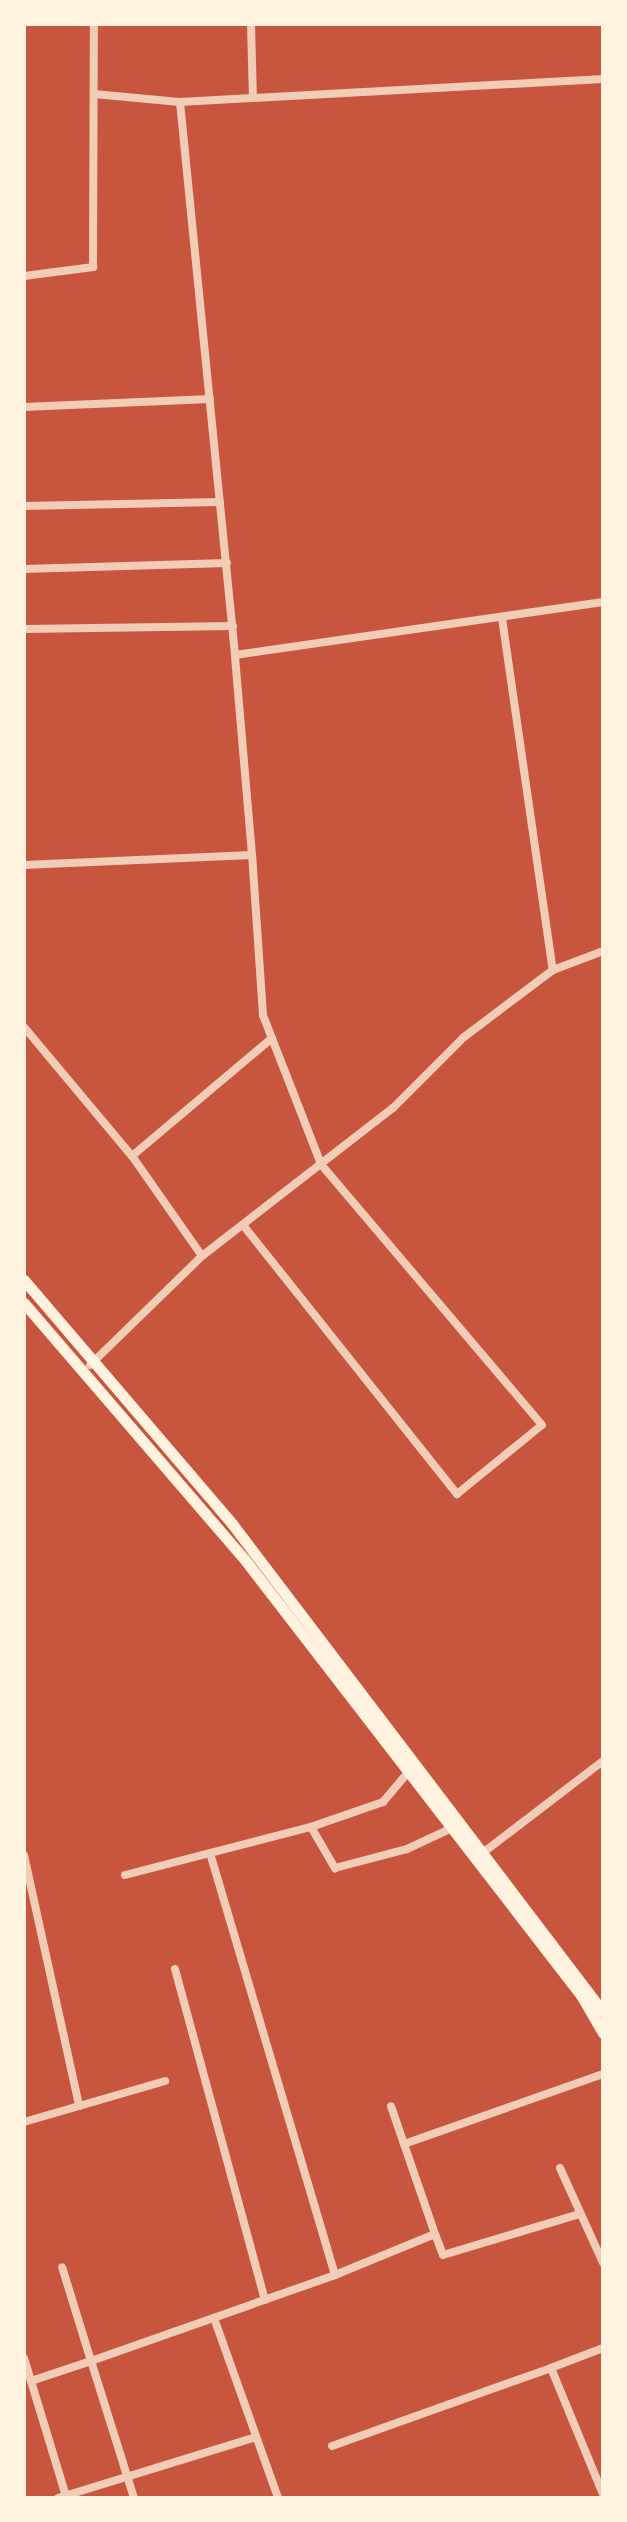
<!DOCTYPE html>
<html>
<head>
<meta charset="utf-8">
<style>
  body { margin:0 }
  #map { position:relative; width:627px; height:2522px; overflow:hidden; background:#c8553d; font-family:"Archivo Narrow",sans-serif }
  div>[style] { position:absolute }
  .minor>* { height:8px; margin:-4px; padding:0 4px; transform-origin:4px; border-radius:4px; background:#f1ccb7 }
  .secondary>* { height:11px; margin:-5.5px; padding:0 5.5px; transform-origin:5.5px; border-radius:5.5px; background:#fff3e0 }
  span { translate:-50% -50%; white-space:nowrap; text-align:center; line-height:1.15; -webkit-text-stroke:6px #fff3e0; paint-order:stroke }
  .frame { position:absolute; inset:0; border:26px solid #fff3e0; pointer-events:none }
</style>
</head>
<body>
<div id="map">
  <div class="minor">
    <div style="left:251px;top:24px;width:74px;rotate:88.5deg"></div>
    <div style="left:603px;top:79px;width:424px;rotate:176.9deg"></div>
    <div style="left:180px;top:102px;width:556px;rotate:84.32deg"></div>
    <div style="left:235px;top:655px;width:372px;rotate:-8.2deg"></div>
    <div style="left:94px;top:94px;width:86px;rotate:5.3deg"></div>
    <div style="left:24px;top:276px;width:70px;rotate:-7.4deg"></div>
    <div style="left:93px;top:267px;width:243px;rotate:-89.8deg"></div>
    <div style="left:24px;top:407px;width:186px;rotate:-2.5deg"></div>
    <div style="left:24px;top:506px;width:196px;rotate:-1.2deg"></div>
    <div style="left:24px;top:569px;width:203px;rotate:-1.7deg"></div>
    <div style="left:502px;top:618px;width:356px;rotate:81.8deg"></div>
    <div style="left:24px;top:629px;width:209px;rotate:-0.8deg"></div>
    <div style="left:24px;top:865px;width:228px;rotate:-2.5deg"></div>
    <div style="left:252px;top:855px;width:201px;rotate:-94.9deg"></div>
    <div style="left:24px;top:1027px;width:168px;rotate:50.1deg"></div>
    <div style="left:243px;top:1225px;width:344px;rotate:51.5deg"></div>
    <div style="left:457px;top:1494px;width:109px;rotate:-39.1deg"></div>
    <div style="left:542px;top:1425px;width:342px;rotate:-130.3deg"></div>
    <div style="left:321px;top:1164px;width:160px;rotate:-111.3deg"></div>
    <div style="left:263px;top:1015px;width:160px;rotate:-93.9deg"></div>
    <div style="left:202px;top:1256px;width:122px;rotate:-125deg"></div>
    <div style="left:132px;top:1156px;width:183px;rotate:-40.1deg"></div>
    <div style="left:90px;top:1365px;width:156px;rotate:-44.2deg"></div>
    <div style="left:202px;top:1256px;width:242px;rotate:-37.8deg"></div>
    <div style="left:393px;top:1108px;width:100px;rotate:-45deg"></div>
    <div style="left:464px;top:1037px;width:111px;rotate:-37deg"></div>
    <div style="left:553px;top:970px;width:53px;rotate:-20.8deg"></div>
    <div style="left:410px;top:1770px;width:42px;rotate:130.2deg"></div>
    <div style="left:383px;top:1802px;width:76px;rotate:160.9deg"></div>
    <div style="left:311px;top:1827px;width:48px;rotate:59.7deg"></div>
    <div style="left:335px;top:1868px;width:74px;rotate:-14.8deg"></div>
    <div style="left:407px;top:1849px;width:50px;rotate:-25deg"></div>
    <div style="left:24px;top:1855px;width:257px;rotate:77.6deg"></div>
    <div style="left:480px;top:1855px;width:155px;rotate:-37.4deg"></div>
    <div style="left:125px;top:1875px;width:192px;rotate:-14.5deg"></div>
    <div style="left:175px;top:1969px;width:343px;rotate:74.8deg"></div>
    <div style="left:24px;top:2122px;width:147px;rotate:-16.2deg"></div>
    <div style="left:404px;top:2144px;width:211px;rotate:-19.4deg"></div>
    <div style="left:560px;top:2168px;width:104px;rotate:65.6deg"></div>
    <div style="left:435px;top:2234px;width:22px;rotate:69deg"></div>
    <div style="left:443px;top:2255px;width:143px;rotate:-16.7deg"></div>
    <div style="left:335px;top:2275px;width:108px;rotate:-22.3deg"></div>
    <div style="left:435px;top:2234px;width:135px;rotate:-109deg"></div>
    <div style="left:214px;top:2318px;width:191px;rotate:70.4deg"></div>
    <div style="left:603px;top:2348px;width:56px;rotate:159deg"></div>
    <div style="left:551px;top:2368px;width:136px;rotate:67.6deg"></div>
    <div style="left:24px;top:2358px;width:144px;rotate:73.1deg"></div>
    <div style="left:31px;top:2381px;width:63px;rotate:-18.4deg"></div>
    <div style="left:91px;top:2361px;width:98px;rotate:-107.1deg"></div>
    <div style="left:332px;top:2446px;width:232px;rotate:-19.6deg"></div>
    <div style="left:58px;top:2498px;width:207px;rotate:-17.1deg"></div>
    <div style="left:134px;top:2498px;width:144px;rotate:-107.4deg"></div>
    <div style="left:91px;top:2361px;width:259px;rotate:-19.4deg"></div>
    <div style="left:335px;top:2275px;width:440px;rotate:-106.5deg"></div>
  </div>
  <div class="secondary">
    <div style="left:24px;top:1280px;width:322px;rotate:49.5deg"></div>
    <div style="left:233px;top:1525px;width:612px;rotate:52.77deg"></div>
    <div style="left:24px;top:1303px;width:339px;rotate:49.3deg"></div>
    <div style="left:245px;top:1560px;width:550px;rotate:52.32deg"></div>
    <div style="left:581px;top:1995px;width:44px;rotate:59.9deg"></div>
  </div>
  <div class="frame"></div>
</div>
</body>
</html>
